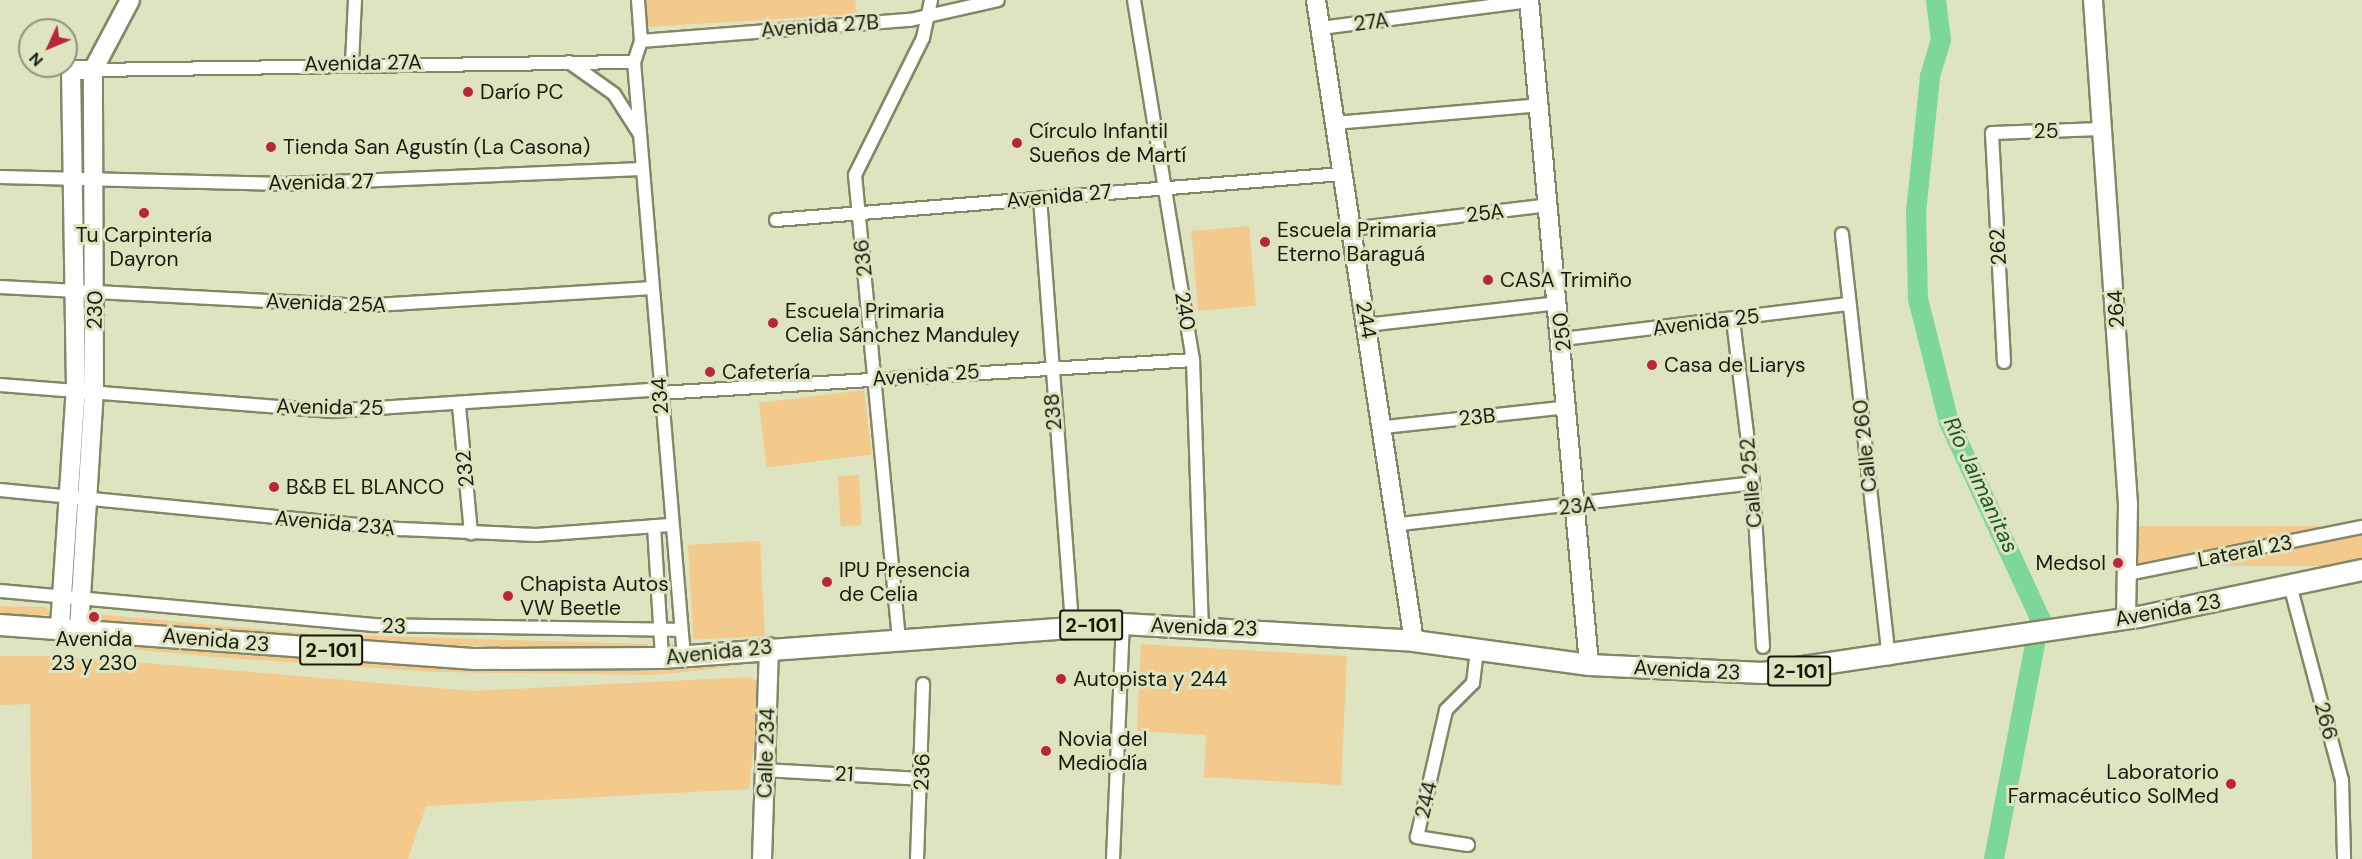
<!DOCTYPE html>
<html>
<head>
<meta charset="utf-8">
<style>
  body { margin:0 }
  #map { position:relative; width:2362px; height:859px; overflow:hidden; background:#dee4c0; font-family:"DM Sans",sans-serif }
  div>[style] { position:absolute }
  .green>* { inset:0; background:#f3c98c; transform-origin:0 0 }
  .river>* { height:20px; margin:-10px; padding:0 10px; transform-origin:10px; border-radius:10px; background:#7cd799 }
  .roads { filter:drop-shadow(2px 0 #828767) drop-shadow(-2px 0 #828767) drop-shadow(0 2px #828767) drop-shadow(0 -2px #828767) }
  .street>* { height:12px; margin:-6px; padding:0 6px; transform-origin:6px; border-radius:6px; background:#fff }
  .secondary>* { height:18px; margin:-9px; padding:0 9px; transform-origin:9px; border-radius:9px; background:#fff }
  .primary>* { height:20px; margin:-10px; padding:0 10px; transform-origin:10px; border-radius:10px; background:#fff }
  .dots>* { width:16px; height:16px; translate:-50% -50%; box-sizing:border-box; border:3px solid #dee4c0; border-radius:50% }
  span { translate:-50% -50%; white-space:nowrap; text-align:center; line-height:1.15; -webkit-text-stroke:6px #dee4c0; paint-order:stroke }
  .shield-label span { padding:2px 4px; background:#dee4c0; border:2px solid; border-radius:4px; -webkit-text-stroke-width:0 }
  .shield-label { font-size:20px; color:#181a0d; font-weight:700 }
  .street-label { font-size:21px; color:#181a0d }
  .poi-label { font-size:21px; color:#181a0d }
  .left { translate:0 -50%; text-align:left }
  .right { translate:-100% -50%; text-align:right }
  .water-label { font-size:22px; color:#175932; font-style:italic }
  .north { position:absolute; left:18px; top:18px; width:60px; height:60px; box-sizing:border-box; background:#dee4c0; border:2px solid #8f9378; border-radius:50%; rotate:226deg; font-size:16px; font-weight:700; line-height:24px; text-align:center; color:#181a0d }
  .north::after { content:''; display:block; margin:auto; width:21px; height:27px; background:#b8263a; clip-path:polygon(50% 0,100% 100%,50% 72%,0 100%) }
</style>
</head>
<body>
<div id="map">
  <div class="green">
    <div style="clip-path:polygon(647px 0,855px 0,857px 14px,647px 27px)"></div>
    <div style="left:1249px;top:226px;width:80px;height:58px;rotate:85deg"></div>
    <div style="left:864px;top:390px;width:65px;height:106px;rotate:83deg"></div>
    <div style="left:859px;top:475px;width:50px;height:21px;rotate:87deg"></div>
    <div style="left:2362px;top:526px;width:40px;height:242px;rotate:90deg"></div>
    <div style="left:760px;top:541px;width:95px;height:72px;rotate:87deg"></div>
    <div style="clip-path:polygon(0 606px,46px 607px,53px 615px,0 616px)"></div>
    <div style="clip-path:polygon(86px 613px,310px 634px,647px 644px,648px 652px,311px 640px,86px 621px)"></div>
    <div style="clip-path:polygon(84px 640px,436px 668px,655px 671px,747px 665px,656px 675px,436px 672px,228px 658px,84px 645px)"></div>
    <div style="clip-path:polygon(1141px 644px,1347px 656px,1341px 785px,1204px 777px,1206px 735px,1137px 731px)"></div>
    <div style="clip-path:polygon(0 656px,64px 656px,472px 691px,748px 677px,761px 682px,749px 789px,426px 806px,408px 859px,32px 859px,30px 704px,0 705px)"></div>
  </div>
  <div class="river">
    <div style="left:1936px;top:0;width:40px;rotate:82.9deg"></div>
    <div style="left:1941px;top:40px;width:39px;rotate:107deg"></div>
    <div style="left:1930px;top:77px;width:136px;rotate:95.9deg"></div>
    <div style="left:1916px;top:212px;width:87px;rotate:88.7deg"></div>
    <div style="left:1918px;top:299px;width:127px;rotate:75.9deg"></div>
    <div style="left:1949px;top:422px;width:216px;rotate:65.1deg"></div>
    <div style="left:2040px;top:618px;width:245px;rotate:100.8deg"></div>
  </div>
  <div class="roads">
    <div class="street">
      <div style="left:638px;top:0;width:41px;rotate:85.8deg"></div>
      <div style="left:641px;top:41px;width:22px;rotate:108deg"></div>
      <div style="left:634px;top:62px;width:597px;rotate:85.2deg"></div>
      <div style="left:1134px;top:0;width:365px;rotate:80.7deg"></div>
      <div style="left:1193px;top:360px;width:266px;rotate:88.1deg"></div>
      <div style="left:1321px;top:28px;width:210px;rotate:-7.4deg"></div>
      <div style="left:641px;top:41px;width:270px;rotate:-4.5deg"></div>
      <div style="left:910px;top:20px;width:90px;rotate:-12.8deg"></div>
      <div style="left:569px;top:62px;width:55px;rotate:35.4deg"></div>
      <div style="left:614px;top:94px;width:46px;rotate:57.3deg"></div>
      <div style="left:352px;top:63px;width:63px;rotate:-87.3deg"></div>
      <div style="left:93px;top:70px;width:541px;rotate:-0.85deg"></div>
      <div style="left:1335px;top:123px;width:207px;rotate:-5deg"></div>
      <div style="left:0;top:177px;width:285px;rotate:1.4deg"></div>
      <div style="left:285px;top:184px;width:357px;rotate:-2.4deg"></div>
      <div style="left:1040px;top:198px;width:428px;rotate:85.7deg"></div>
      <div style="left:776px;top:220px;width:568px;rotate:-4.65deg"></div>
      <div style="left:1351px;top:229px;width:199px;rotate:-6.9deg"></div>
      <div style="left:1842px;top:234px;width:427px;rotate:83.7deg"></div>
      <div style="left:0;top:287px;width:360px;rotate:3deg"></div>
      <div style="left:359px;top:306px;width:294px;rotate:-3.5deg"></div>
      <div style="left:1733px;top:320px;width:164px;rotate:83deg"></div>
      <div style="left:1753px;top:483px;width:164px;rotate:86.5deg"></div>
      <div style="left:1366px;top:325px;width:194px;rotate:-6.5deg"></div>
      <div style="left:1563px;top:339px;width:287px;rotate:-7deg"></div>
      <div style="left:2004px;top:362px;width:229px;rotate:-93deg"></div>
      <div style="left:1992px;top:133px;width:109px;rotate:-2.1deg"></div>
      <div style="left:0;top:385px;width:333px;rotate:4.5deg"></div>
      <div style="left:332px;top:411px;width:329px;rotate:-3.8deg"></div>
      <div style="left:660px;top:393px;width:534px;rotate:-3.54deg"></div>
      <div style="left:459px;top:406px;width:128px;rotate:84.6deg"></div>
      <div style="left:1385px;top:427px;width:185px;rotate:-6.2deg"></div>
      <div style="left:0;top:490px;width:403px;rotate:5.6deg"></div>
      <div style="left:401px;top:529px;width:135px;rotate:2.5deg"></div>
      <div style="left:536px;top:535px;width:134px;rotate:-4.3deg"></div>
      <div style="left:1400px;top:524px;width:355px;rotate:-6.6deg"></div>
      <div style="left:654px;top:526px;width:132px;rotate:86.5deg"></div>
      <div style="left:2128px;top:574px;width:239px;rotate:-11.4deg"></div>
      <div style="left:2290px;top:585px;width:202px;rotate:75.1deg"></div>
      <div style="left:2342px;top:780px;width:79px;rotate:88.5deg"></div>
      <div style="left:0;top:591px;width:375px;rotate:5.2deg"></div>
      <div style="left:373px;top:625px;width:308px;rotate:0.9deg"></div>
      <div style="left:899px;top:640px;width:467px;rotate:-95.4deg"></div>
      <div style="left:855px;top:175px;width:153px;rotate:-63.6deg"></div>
      <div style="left:923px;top:38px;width:39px;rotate:-78deg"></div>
      <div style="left:766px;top:770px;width:157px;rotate:3.3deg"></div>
      <div style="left:1468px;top:845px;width:52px;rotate:-171.1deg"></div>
      <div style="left:1417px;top:837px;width:130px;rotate:-77.1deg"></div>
      <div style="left:1446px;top:710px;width:38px;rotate:-45deg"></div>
      <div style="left:1473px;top:683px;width:31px;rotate:-83deg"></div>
      <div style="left:917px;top:859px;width:175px;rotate:-88deg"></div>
      <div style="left:1113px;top:859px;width:235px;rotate:-87.6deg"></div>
    </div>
    <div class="secondary">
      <div style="left:1316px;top:0;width:648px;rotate:81.31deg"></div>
      <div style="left:1529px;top:0;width:668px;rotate:84.84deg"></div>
      <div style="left:2093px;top:0;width:505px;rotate:86.03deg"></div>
      <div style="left:2128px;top:504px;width:115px;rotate:91deg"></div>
      <div style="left:60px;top:627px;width:240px;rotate:-86.2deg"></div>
      <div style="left:76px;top:388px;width:318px;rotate:-90.9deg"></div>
      <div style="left:71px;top:70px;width:22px"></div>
      <div style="left:79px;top:628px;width:240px;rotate:-86.4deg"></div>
      <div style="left:94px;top:388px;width:318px;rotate:-90.2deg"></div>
      <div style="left:93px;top:70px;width:79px;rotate:-62.1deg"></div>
      <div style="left:762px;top:859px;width:212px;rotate:-88.1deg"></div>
    </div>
    <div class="primary">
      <div style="left:0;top:625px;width:477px;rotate:4.1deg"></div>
      <div style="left:476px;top:659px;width:186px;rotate:-0.3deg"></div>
      <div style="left:662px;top:658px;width:462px;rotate:-4.2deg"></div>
      <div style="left:1123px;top:624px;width:291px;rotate:3.3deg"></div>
      <div style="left:1414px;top:641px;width:177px;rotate:7.8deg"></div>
      <div style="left:1589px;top:665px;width:174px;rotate:2.6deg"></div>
      <div style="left:1763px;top:673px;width:380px;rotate:-8.5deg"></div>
      <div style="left:2139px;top:617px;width:228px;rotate:-11.9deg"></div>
    </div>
  </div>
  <div class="dots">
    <div style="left:468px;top:92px;background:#b8263a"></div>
    <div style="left:1017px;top:143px;background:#b8263a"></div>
    <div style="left:271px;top:147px;background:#b8263a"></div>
    <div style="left:144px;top:213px;background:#b8263a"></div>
    <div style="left:1265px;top:242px;background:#b8263a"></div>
    <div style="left:1488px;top:280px;background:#b8263a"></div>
    <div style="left:773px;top:323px;background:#b8263a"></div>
    <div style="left:1652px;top:365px;background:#b8263a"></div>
    <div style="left:710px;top:372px;background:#b8263a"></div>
    <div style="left:274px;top:487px;background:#b8263a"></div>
    <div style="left:2118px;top:563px;background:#b8263a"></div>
    <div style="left:827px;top:582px;background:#b8263a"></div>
    <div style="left:508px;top:596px;background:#b8263a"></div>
    <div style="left:94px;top:617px;background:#b8263a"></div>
    <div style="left:1061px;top:679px;background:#b8263a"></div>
    <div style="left:1046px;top:751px;background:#b8263a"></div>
    <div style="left:2231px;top:784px;background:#b8263a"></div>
  </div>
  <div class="shield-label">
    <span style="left:1091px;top:625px">2-101</span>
    <span style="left:331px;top:650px">2-101</span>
    <span style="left:1799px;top:671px">2-101</span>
  </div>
  <div class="street-label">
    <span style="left:1371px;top:22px;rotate:-7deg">27A</span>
    <span style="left:820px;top:26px;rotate:-4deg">Avenida 27B</span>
    <span style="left:363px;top:63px;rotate:-1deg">Avenida 27A</span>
    <span style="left:2046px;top:131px;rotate:-2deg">25</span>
    <span style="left:321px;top:182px;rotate:-1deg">Avenida 27</span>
    <span style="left:1059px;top:196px;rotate:-5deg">Avenida 27</span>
    <span style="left:1485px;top:213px;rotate:-7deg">25A</span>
    <span style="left:1998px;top:247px;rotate:-93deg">262</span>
    <span style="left:863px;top:258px;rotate:-96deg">236</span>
    <span style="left:326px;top:303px;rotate:2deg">Avenida 25A</span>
    <span style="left:2116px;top:309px;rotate:-93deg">264</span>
    <span style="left:95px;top:310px;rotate:-89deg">230</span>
    <span style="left:1185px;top:311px;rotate:81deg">240</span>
    <span style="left:1366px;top:320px;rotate:80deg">244</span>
    <span style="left:1706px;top:322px;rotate:-7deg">Avenida 25</span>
    <span style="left:1562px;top:332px;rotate:-96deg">250</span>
    <span style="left:926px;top:375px;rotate:-4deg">Avenida 25</span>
    <span style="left:660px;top:396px;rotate:-94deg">234</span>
    <span style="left:330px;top:407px;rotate:1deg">Avenida 25</span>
    <span style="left:1053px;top:412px;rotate:-95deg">238</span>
    <span style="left:1477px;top:417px;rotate:-6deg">23B</span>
    <span style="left:1865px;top:446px;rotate:-96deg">Calle 260</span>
    <span style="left:465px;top:469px;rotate:-96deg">232</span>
    <span style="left:1751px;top:483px;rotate:-95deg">Calle 252</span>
    <span style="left:1577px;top:506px;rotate:-6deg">23A</span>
    <span style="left:335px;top:523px;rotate:5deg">Avenida 23A</span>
    <span style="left:2245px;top:551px;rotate:-11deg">Lateral 23</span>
    <span style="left:2168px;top:610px;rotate:-10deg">Avenida 23</span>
    <span style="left:394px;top:626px;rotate:2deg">23</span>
    <span style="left:1204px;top:627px;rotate:2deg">Avenida 23</span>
    <span style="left:216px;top:640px;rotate:5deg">Avenida 23</span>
    <span style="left:719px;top:652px;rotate:-6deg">Avenida 23</span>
    <span style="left:1687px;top:670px;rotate:3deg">Avenida 23</span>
    <span style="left:2326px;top:721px;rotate:75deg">266</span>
    <span style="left:766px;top:753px;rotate:-88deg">Calle 234</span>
    <span style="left:922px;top:772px;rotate:-88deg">236</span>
    <span style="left:844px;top:774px;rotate:3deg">21</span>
    <span style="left:1426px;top:800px;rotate:-77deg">244</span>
  </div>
  <div class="poi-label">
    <span class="left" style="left:480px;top:92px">Darío PC</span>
    <span class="left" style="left:1029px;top:143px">Círculo Infantil<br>Sueños de Martí</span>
    <span class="left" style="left:283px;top:147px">Tienda San Agustín (La Casona)</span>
    <span class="left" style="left:1277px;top:242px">Escuela Primaria<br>Eterno Baraguá</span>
    <span style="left:144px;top:247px">Tu Carpintería<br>Dayron</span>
    <span class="left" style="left:1500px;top:280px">CASA Trimiño</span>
    <span class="left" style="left:785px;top:323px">Escuela Primaria<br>Celia Sánchez Manduley</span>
    <span class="left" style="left:1664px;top:365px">Casa de Liarys</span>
    <span class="left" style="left:722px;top:372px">Cafetería</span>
    <span class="left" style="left:286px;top:487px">B&amp;B EL BLANCO</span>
    <span class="right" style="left:2106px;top:563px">Medsol</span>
    <span class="left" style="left:839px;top:582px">IPU Presencia<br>de Celia</span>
    <span class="left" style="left:520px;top:596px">Chapista Autos<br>VW Beetle</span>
    <span style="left:94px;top:651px">Avenida<br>23 y 230</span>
    <span class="left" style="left:1073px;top:679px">Autopista y 244</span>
    <span class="left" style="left:1058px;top:751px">Novia del<br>Mediodía</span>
    <span class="right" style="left:2219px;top:784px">Laboratorio<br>Farmacéutico SolMed</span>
  </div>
  <div class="water-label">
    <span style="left:1981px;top:485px;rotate:65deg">Río Jaimanitas</span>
  </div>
  <div class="north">N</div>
</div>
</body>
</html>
